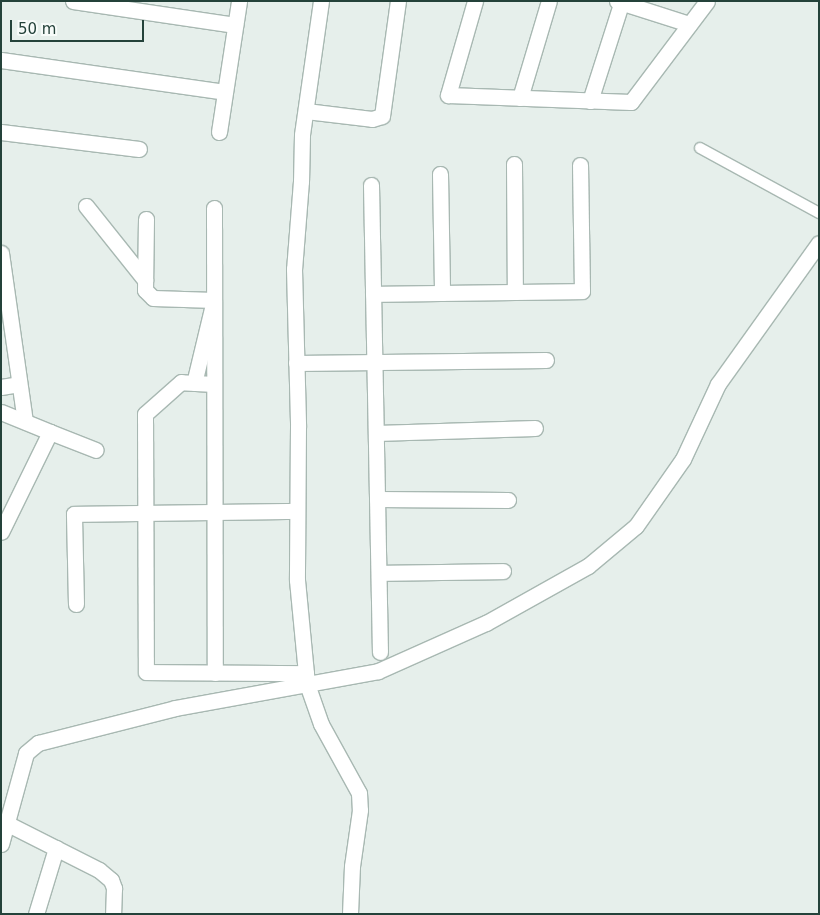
<!DOCTYPE html>
<html>
<head>
<meta charset="utf-8">
<style>
  body { margin:0 }
  #map { position:relative; width:820px; height:915px; overflow:hidden; background:#e6efeb; font-family:"DejaVu Sans",sans-serif }
  div>[style] { position:absolute }
  .roads { filter:drop-shadow(1px 0 #a8b8b2) drop-shadow(-1px 0 #a8b8b2) drop-shadow(0 1px #a8b8b2) drop-shadow(0 -1px #a8b8b2) }
  .lane>* { height:10px; margin:-5px; padding:0 5px; transform-origin:5px; border-radius:5px; background:#fff }
  .street>* { height:15px; margin:-7.5px; padding:0 7.5px; transform-origin:7.5px; border-radius:7.5px; background:#fff }
  span { translate:-50% -50%; white-space:nowrap; text-align:center; line-height:1.15; -webkit-text-stroke:4px #f7fbf9; paint-order:stroke }
  .frame { position:absolute; inset:0; border:2px solid #24423a; pointer-events:none }
  .scale { position:absolute; left:10px; top:20px; width:134px; height:22px; box-sizing:border-box; border:2px solid #24423a; border-top:0; padding-left:6px; font-size:15px; line-height:18px; white-space:nowrap; color:#24423a; -webkit-text-stroke:4px #f7fbf9; paint-order:stroke }
</style>
</head>
<body>
<div id="map">
  <div class="roads">
    <div class="lane">
      <div style="left:700px;top:148px;width:136px;rotate:28.6deg"></div>
    </div>
    <div class="street">
      <div style="left:73px;top:1px;width:164px;rotate:8.4deg"></div>
      <div style="left:321px;top:1px;width:135px;rotate:98.1deg"></div>
      <div style="left:302px;top:135px;width:46px;rotate:91.2deg"></div>
      <div style="left:301px;top:181px;width:88px;rotate:94.5deg"></div>
      <div style="left:294px;top:269px;width:158px;rotate:88.5deg"></div>
      <div style="left:298px;top:427px;width:153px;rotate:90.4deg"></div>
      <div style="left:297px;top:580px;width:104px;rotate:84.5deg"></div>
      <div style="left:307px;top:684px;width:42px;rotate:70.7deg"></div>
      <div style="left:321px;top:724px;width:79px;rotate:61.2deg"></div>
      <div style="left:359px;top:793px;width:17px;rotate:87deg"></div>
      <div style="left:360px;top:810px;width:57px;rotate:98.1deg"></div>
      <div style="left:352px;top:866px;width:48px;rotate:92.4deg"></div>
      <div style="left:475px;top:1px;width:98px;rotate:106deg"></div>
      <div style="left:448px;top:95px;width:183px;rotate:2.2deg"></div>
      <div style="left:631px;top:102px;width:126px;rotate:-53deg"></div>
      <div style="left:617px;top:1px;width:76px;rotate:17.7deg"></div>
      <div style="left:1px;top:60px;width:226px;rotate:8.1deg"></div>
      <div style="left:520px;top:98px;width:101px;rotate:-73.4deg"></div>
      <div style="left:590px;top:101px;width:105px;rotate:-72.3deg"></div>
      <div style="left:306px;top:111px;width:66px;rotate:6.9deg"></div>
      <div style="left:372px;top:119px;width:10px;rotate:-17deg"></div>
      <div style="left:382px;top:116px;width:116px;rotate:-82.1deg"></div>
      <div style="left:1px;top:132px;width:139px;rotate:7deg"></div>
      <div style="left:219px;top:132px;width:133px;rotate:-81.3deg"></div>
      <div style="left:514px;top:164px;width:128px;rotate:89.6deg"></div>
      <div style="left:440px;top:174px;width:119px;rotate:89deg"></div>
      <div style="left:371px;top:185px;width:467px;rotate:88.9deg"></div>
      <div style="left:86px;top:206px;width:95px;rotate:51.4deg"></div>
      <div style="left:214px;top:208px;width:465px;rotate:89.9deg"></div>
      <div style="left:146px;top:219px;width:71px;rotate:90.8deg"></div>
      <div style="left:145px;top:290px;width:11px;rotate:45deg"></div>
      <div style="left:153px;top:298px;width:61px;rotate:1.9deg"></div>
      <div style="left:214px;top:300px;width:85px;rotate:103.5deg"></div>
      <div style="left:1px;top:253px;width:170px;rotate:81.9deg"></div>
      <div style="left:373px;top:294px;width:209px;rotate:-0.8deg"></div>
      <div style="left:582px;top:291px;width:126px;rotate:-90.9deg"></div>
      <div style="left:296px;top:363px;width:250px;rotate:-0.7deg"></div>
      <div style="left:214px;top:384px;width:33px;rotate:-177deg"></div>
      <div style="left:181px;top:382px;width:48px;rotate:138.4deg"></div>
      <div style="left:145px;top:414px;width:258px;rotate:89.8deg"></div>
      <div style="left:146px;top:672px;width:160px;rotate:0.4deg"></div>
      <div style="left:1px;top:387px;width:18px;rotate:-9deg"></div>
      <div style="left:1px;top:412px;width:53px;rotate:22.2deg"></div>
      <div style="left:50px;top:432px;width:111px;rotate:116.1deg"></div>
      <div style="left:50px;top:432px;width:49px;rotate:21.4deg"></div>
      <div style="left:376px;top:433px;width:159px;rotate:-1.8deg"></div>
      <div style="left:377px;top:499px;width:131px;rotate:0.4deg"></div>
      <div style="left:379px;top:573px;width:124px;rotate:-0.9deg"></div>
      <div style="left:76px;top:604px;width:90px;rotate:-91.3deg"></div>
      <div style="left:74px;top:514px;width:223px;rotate:-0.8deg"></div>
      <div style="left:8px;top:824px;width:102px;rotate:26.8deg"></div>
      <div style="left:99px;top:870px;width:16px;rotate:40deg"></div>
      <div style="left:111px;top:880px;width:9px;rotate:69deg"></div>
      <div style="left:114px;top:888px;width:26px;rotate:92deg"></div>
      <div style="left:1px;top:844px;width:94px;rotate:-74.6deg"></div>
      <div style="left:26px;top:753px;width:16px;rotate:-40deg"></div>
      <div style="left:38px;top:743px;width:141px;rotate:-14.3deg"></div>
      <div style="left:175px;top:708px;width:206px;rotate:-10.3deg"></div>
      <div style="left:378px;top:671px;width:118px;rotate:-24deg"></div>
      <div style="left:486px;top:623px;width:117px;rotate:-29.2deg"></div>
      <div style="left:588px;top:566px;width:62px;rotate:-39.8deg"></div>
      <div style="left:636px;top:526px;width:82px;rotate:-55deg"></div>
      <div style="left:683px;top:459px;width:83px;rotate:-65deg"></div>
      <div style="left:718px;top:384px;width:173px;rotate:-54.4deg"></div>
      <div style="left:36px;top:914px;width:69px;rotate:-73.1deg"></div>
    </div>
  </div>
  <div class="frame"></div>
  <div class="scale">50 m</div>
</div>
</body>
</html>
